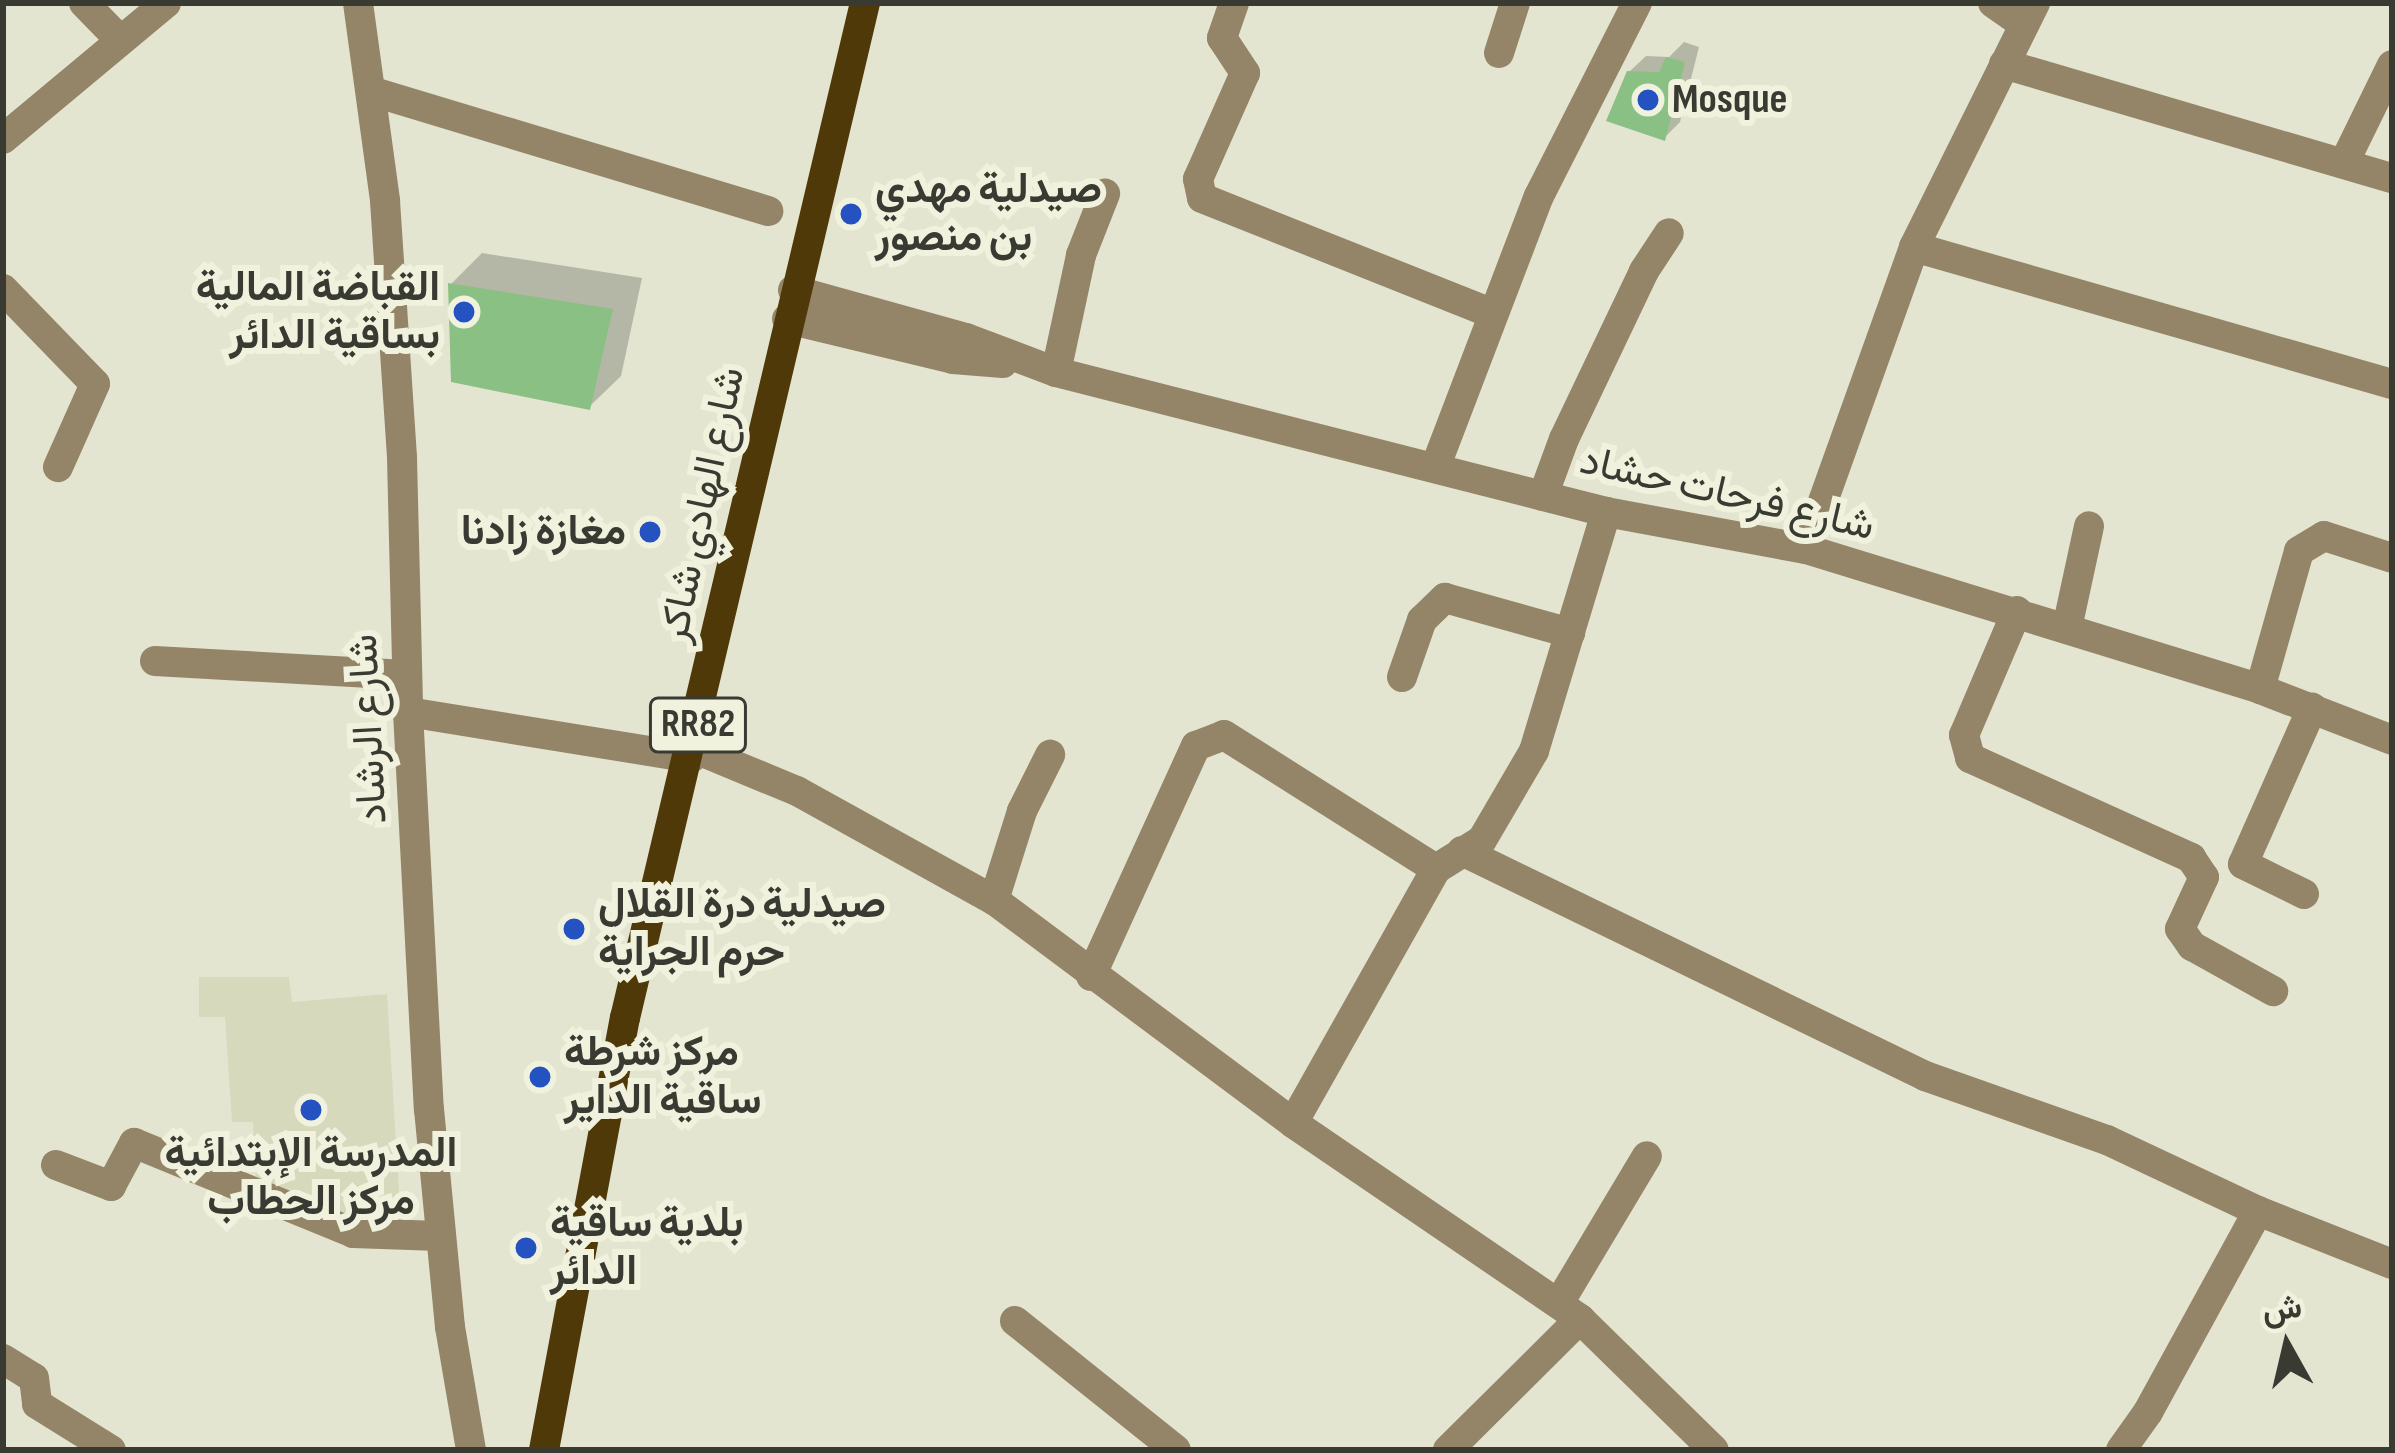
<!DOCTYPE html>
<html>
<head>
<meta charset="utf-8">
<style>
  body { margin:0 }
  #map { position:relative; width:2395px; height:1453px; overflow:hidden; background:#e3e5d0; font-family:"Sofia Sans Condensed",Vazirmatn,sans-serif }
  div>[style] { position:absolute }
  .built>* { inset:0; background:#d7d9bd }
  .shadow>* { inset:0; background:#0003 }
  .building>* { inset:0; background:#8ac083 }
  .minor>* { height:30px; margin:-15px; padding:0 15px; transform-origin:15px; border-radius:15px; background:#958568 }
  .major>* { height:30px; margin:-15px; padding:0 15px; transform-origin:15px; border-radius:15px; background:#503908 }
  .dots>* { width:33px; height:33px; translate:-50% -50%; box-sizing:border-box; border:6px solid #f0f2dd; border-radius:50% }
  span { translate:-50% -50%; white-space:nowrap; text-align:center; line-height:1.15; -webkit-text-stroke:12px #f0f2dd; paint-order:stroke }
  .shield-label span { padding:3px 9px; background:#f0f2dd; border:3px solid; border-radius:9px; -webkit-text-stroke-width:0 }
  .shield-label { font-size:39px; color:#393a32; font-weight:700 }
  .poi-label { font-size:42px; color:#393a32; font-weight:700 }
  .left { translate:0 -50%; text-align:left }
  .right { translate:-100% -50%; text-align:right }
  .street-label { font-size:42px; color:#393a32 }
  .frame { position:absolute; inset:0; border:6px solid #393a32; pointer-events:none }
  .north { position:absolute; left:2227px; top:1285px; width:120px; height:120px; -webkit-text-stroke:9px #f0f2dd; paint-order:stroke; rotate:352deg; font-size:33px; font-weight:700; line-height:48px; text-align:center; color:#393a32 }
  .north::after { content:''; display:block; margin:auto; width:42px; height:54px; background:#393a32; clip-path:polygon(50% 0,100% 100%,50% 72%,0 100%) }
</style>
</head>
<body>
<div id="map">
  <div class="built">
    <div style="clip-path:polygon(199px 977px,289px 977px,292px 1002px,387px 994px,401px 1225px,372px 1228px,256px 1186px,253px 1122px,232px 1122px,225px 1017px,199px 1017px)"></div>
  </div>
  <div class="shadow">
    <div style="clip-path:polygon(1684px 42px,1699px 47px,1680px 122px,1664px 138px,1629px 72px,1646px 56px,1669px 57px)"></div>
    <div style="clip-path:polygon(482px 253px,642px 278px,621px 376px,589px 407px,451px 284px)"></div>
  </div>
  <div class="building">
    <div style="clip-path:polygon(1666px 57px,1685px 62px,1665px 141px,1606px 121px,1627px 71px,1659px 72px)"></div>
    <div style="clip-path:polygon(448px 283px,613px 309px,590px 410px,451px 382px)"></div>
  </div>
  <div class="minor">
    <div style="left:84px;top:3px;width:52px;rotate:45.8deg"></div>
    <div style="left:358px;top:3px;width:200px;rotate:82.2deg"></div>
    <div style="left:385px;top:201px;width:258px;rotate:86.2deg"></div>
    <div style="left:402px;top:458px;width:254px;rotate:88.6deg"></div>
    <div style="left:408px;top:712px;width:398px;rotate:87deg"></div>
    <div style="left:429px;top:1109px;width:219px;rotate:84.5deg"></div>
    <div style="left:450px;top:1327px;width:125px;rotate:80.3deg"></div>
    <div style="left:1234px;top:3px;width:37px;rotate:109deg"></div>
    <div style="left:1222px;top:38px;width:42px;rotate:56.7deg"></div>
    <div style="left:1245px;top:73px;width:116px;rotate:113.9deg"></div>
    <div style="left:1198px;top:179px;width:19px;rotate:78deg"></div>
    <div style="left:1202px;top:198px;width:313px;rotate:21.7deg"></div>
    <div style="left:1993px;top:3px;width:35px;rotate:35deg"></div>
    <div style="left:1499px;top:53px;width:52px;rotate:-72.3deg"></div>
    <div style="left:2004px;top:64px;width:404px;rotate:16.4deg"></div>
    <div style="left:374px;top:92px;width:412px;rotate:16.8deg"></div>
    <div style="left:3px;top:139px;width:212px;rotate:-39.8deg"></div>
    <div style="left:2344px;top:163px;width:109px;rotate:-63.9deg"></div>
    <div style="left:1914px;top:247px;width:497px;rotate:16deg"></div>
    <div style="left:3px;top:289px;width:132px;rotate:45.9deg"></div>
    <div style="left:95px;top:384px;width:91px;rotate:114deg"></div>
    <div style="left:793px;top:290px;width:180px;rotate:15.5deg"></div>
    <div style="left:966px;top:338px;width:96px;rotate:20.7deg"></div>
    <div style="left:1056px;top:372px;width:568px;rotate:14.28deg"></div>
    <div style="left:1606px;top:512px;width:203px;rotate:10.5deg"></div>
    <div style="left:1806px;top:549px;width:475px;rotate:17.1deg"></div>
    <div style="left:2260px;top:689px;width:142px;rotate:21.1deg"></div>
    <div style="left:787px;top:319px;width:171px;rotate:13.5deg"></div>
    <div style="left:953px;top:359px;width:50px;rotate:4.6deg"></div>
    <div style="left:1056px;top:372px;width:120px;rotate:-77.9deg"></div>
    <div style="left:1081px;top:255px;width:66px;rotate:-68.5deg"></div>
    <div style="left:1435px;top:468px;width:291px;rotate:-69.1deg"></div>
    <div style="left:1539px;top:196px;width:216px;rotate:-63.1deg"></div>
    <div style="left:1543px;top:496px;width:61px;rotate:-69.8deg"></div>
    <div style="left:1564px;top:439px;width:186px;rotate:-64.5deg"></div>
    <div style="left:1644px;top:271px;width:45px;rotate:-56.7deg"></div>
    <div style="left:1806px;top:549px;width:321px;rotate:-70.3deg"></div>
    <div style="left:1914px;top:247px;width:272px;rotate:-63.6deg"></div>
    <div style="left:2017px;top:611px;width:135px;rotate:113.1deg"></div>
    <div style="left:1964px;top:735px;width:24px;rotate:75deg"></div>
    <div style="left:1970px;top:758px;width:243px;rotate:24.3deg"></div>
    <div style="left:2191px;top:858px;width:23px;rotate:56deg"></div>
    <div style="left:2204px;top:877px;width:57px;rotate:114.8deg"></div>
    <div style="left:2180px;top:929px;width:21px;rotate:55deg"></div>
    <div style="left:2192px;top:946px;width:93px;rotate:29.1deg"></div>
    <div style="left:2067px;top:628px;width:104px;rotate:-77.8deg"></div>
    <div style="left:155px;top:661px;width:251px;rotate:3.2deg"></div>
    <div style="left:1402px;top:677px;width:60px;rotate:-70.7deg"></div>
    <div style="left:1422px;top:620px;width:32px;rotate:-44deg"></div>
    <div style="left:1445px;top:598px;width:130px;rotate:15.6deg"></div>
    <div style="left:2260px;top:689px;width:143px;rotate:-74.2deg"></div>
    <div style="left:2299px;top:551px;width:29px;rotate:-31deg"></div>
    <div style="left:2324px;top:536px;width:71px;rotate:17.9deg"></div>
    <div style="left:408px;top:712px;width:287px;rotate:9.2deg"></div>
    <div style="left:693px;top:748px;width:113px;rotate:22.5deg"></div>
    <div style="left:797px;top:791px;width:225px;rotate:29deg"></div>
    <div style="left:994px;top:900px;width:373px;rotate:36.7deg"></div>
    <div style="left:1293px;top:1123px;width:348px;rotate:34.3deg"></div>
    <div style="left:1580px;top:1319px;width:187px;rotate:44.4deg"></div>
    <div style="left:1462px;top:851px;width:515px;rotate:25.92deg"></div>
    <div style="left:1925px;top:1076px;width:193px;rotate:19.4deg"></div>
    <div style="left:2107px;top:1140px;width:167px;rotate:25.2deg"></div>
    <div style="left:2258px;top:1211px;width:144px;rotate:21.6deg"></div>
    <div style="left:2304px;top:894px;width:68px;rotate:-153.8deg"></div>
    <div style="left:2243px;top:864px;width:171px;rotate:-66.1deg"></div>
    <div style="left:994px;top:900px;width:93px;rotate:-72.5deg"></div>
    <div style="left:1022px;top:811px;width:63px;rotate:-63.4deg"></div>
    <div style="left:1091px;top:976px;width:253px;rotate:-65.5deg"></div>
    <div style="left:1196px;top:746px;width:30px;rotate:-21deg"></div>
    <div style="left:1224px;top:735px;width:251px;rotate:32.3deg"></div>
    <div style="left:1293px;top:1123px;width:291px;rotate:-60.6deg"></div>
    <div style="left:1436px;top:869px;width:54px;rotate:-32.2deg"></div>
    <div style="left:1482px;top:840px;width:103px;rotate:-59.7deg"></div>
    <div style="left:1534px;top:751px;width:250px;rotate:-73.2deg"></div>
    <div style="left:56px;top:1165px;width:59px;rotate:20.9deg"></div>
    <div style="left:111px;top:1186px;width:49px;rotate:-61.9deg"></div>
    <div style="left:134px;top:1143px;width:237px;rotate:22.3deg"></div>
    <div style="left:353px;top:1233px;width:86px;rotate:2deg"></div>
    <div style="left:1559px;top:1303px;width:171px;rotate:-59.1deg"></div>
    <div style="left:1015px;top:1321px;width:206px;rotate:38.7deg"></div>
    <div style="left:3px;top:1359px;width:36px;rotate:32deg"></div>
    <div style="left:34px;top:1378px;width:26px;rotate:83deg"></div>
    <div style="left:37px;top:1404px;width:87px;rotate:31.9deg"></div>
    <div style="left:1448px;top:1450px;width:186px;rotate:-44.8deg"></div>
    <div style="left:2121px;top:1450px;width:47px;rotate:-54.6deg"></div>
    <div style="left:2148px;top:1412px;width:229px;rotate:-61.3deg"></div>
  </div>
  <div class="major">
    <div style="left:544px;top:1450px;width:440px;rotate:-79.4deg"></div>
    <div style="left:625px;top:1018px;width:1043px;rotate:-76.7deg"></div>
  </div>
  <div class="dots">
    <div style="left:1648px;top:100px;background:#2452c0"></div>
    <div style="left:851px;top:214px;background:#2452c0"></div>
    <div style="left:464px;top:312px;background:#2452c0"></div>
    <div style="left:650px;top:532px;background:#2452c0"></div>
    <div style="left:574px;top:929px;background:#2452c0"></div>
    <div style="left:540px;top:1077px;background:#2452c0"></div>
    <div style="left:311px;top:1110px;background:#2452c0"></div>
    <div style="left:526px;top:1248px;background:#2452c0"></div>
  </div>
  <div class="shield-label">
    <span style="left:698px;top:725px">RR82</span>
  </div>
  <div class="poi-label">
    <span class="left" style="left:1672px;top:100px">Mosque</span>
    <span class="left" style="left:875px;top:214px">صيدلية مهدي<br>بن منصور</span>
    <span class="right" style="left:440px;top:312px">القباضة المالية<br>بساقية الدائر</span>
    <span class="right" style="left:626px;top:532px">مغازة زادنا</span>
    <span class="left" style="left:598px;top:929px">صيدلية درة القلال<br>حرم الجراية</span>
    <span class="left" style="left:564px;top:1077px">مركز شرطة<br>ساقية الداير</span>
    <span style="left:311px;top:1178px">المدرسة الإبتدائية<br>مركز الحطاب</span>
    <span class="left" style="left:550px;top:1248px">بلدية ساقية<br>الدائر</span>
  </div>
  <div class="street-label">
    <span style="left:1727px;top:494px;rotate:13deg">شارع فرحات حشاد</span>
    <span style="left:703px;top:505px;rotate:-78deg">شارع الهادي شاكر</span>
    <span style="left:369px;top:729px;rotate:-93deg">شارع الرشاد</span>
  </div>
  <div class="frame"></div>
  <div class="north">ش</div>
</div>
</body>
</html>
